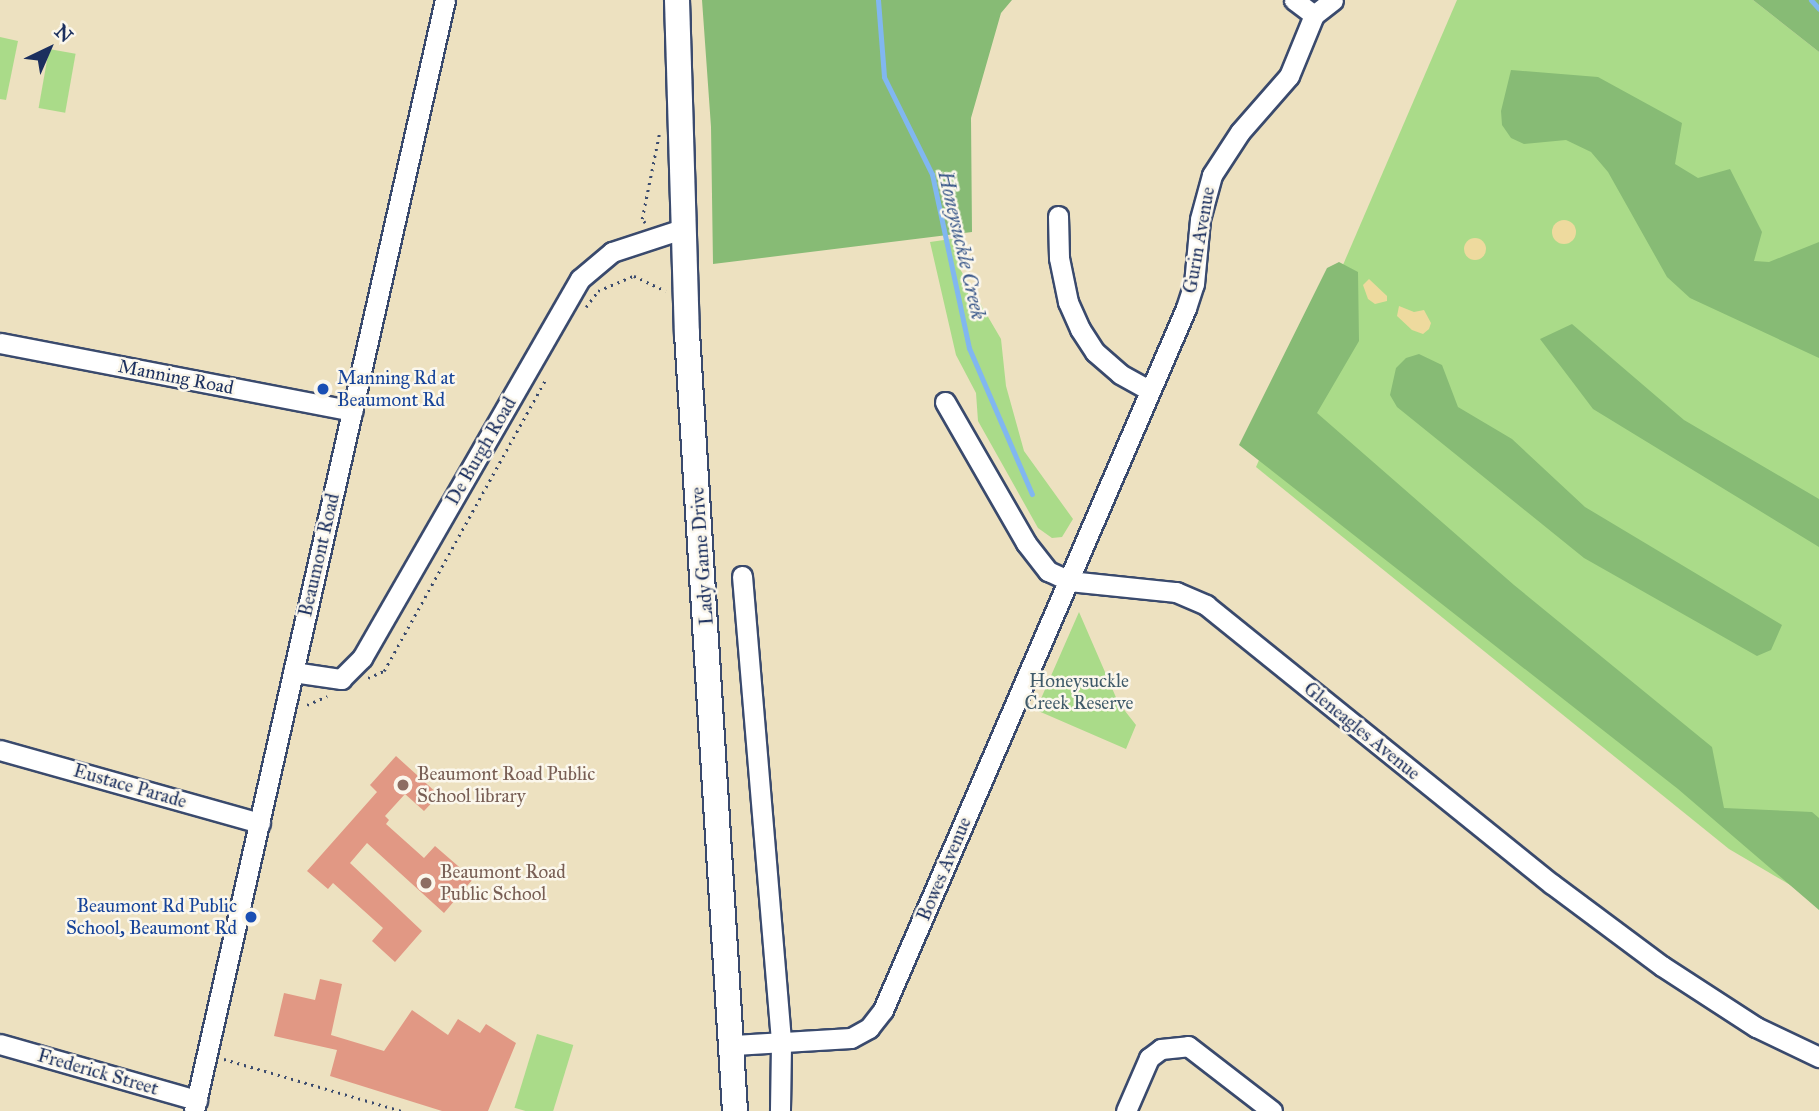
<!DOCTYPE html>
<html>
<head>
<meta charset="utf-8">
<style>
  body { margin:0 }
  #map { position:relative; width:1819px; height:1111px; overflow:hidden; background:#ede1c0; font-family:"IM FELL Great Primer",serif }
  div>[style] { position:absolute }
  .green>* { inset:0; background:#aadb89; transform-origin:0 0 }
  .forest>* { inset:0; background:#87bb75 }
  .sand>* { inset:0; background:#eeda9e }
  .round { border-radius:50% }
  .stream>* { height:5px; margin:-2.5px; padding:0 2.5px; transform-origin:2.5px; border-radius:2.5px; background:#81b7f0 }
  .building>* { inset:0; background:#e19884 }
  .path>* { height:2.5px; margin-top:-1.25px; transform-origin:0; background:repeating-linear-gradient(90deg,#3a4a6d 0 2px,transparent 0 7px) }
  .roads { filter:drop-shadow(2px 0 #3a4a6d) drop-shadow(-2px 0 #3a4a6d) drop-shadow(0 2px #3a4a6d) drop-shadow(0 -2px #3a4a6d) }
  .minor>* { height:19px; margin:-9.5px; padding:0 9.5px; transform-origin:9.5px; border-radius:9.5px; background:#fff }
  .major>* { height:24px; margin:-12px; padding:0 12px; transform-origin:12px; border-radius:12px; background:#fff }
  .dots>* { width:19px; height:19px; translate:-50% -50%; box-sizing:border-box; border:4px solid #fbf7ec; border-radius:50% }
  span { translate:-50% -50%; white-space:nowrap; text-align:center; line-height:1.15; -webkit-text-stroke:5px #fbf7ec; paint-order:stroke }
  .street-label { font-size:19px; color:#1b2f5e }
  .transit-label { font-size:19px; color:#164399 }
  .left { translate:0 -50%; text-align:left }
  .right { translate:-100% -50%; text-align:right }
  .park-label { font-size:19px; color:#3f5a69 }
  .education-label { font-size:19px; color:#785e54 }
  .water-label { font-size:21px; color:#3a588a; font-style:italic }
  .north { position:absolute; left:14px; top:14px; width:70px; height:70px; -webkit-text-stroke:5px #fbf7ec; paint-order:stroke; rotate:44deg; font-size:19px; font-weight:700; line-height:28px; text-align:center; color:#1b2f5e }
  .north::after { content:''; display:block; margin:auto; width:24px; height:32px; background:#1b2f5e; clip-path:polygon(50% 0,100% 100%,50% 72%,0 100%) }
</style>
</head>
<body>
<div id="map">
  <div class="green">
    <div style="clip-path:polygon(1457px 0,1753px 0,1819px 52px,1819px 902px,1729px 849px,1256px 467px)"></div>
    <div style="clip-path:polygon(0 37px,18px 41px,6px 100px,0 99px)"></div>
    <div style="left:49px;top:49px;width:27px;height:60px;rotate:10deg"></div>
    <div style="clip-path:polygon(958px 238px,960px 269px,1001px 339px,1006px 386px,1024px 451px,1073px 519px,1062px 537px,1052px 538px,1038px 528px,978px 421px,976px 393px,956px 355px,930px 242px)"></div>
    <div style="clip-path:polygon(1079px 612px,1118px 702px,1136px 725px,1126px 749px,1036px 710px)"></div>
    <div style="left:537px;top:1034px;width:38px;height:77px;rotate:17deg"></div>
  </div>
  <div class="forest">
    <div style="clip-path:polygon(702px 0,1012px 0,1001px 13px,971px 118px,972px 232px,713px 264px,711px 127px)"></div>
    <div style="clip-path:polygon(1753px 0,1819px 0,1819px 52px)"></div>
    <div style="clip-path:polygon(1511px 70px,1598px 77px,1682px 123px,1675px 164px,1698px 178px,1730px 169px,1762px 232px,1754px 261px,1769px 262px,1819px 242px,1819px 358px,1690px 298px,1667px 277px,1608px 172px,1591px 152px,1566px 140px,1524px 144px,1511px 138px,1502px 125px,1501px 111px)"></div>
    <div style="clip-path:polygon(1339px 262px,1358px 272px,1359px 341px,1317px 413px,1514px 585px,1712px 747px,1724px 808px,1812px 812px,1819px 818px,1819px 910px,1678px 789px,1239px 445px,1327px 268px)"></div>
    <div style="clip-path:polygon(1572px 324px,1684px 420px,1819px 499px,1819px 547px,1593px 409px,1540px 339px)"></div>
    <div style="clip-path:polygon(1419px 354px,1442px 365px,1458px 407px,1512px 439px,1585px 507px,1782px 625px,1771px 650px,1757px 656px,1584px 558px,1397px 407px,1390px 395px,1396px 368px,1406px 358px)"></div>
  </div>
  <div class="sand">
    <div class="round" style="left:1552px;top:220px;width:24px;height:24px"></div>
    <div class="round" style="left:1464px;top:238px;width:22px;height:22px"></div>
    <div style="clip-path:polygon(1369px 279px,1387px 296px,1387px 301px,1375px 304px,1368px 299px,1363px 285px)"></div>
    <div style="clip-path:polygon(1399px 306px,1414px 312px,1424px 310px,1431px 323px,1429px 329px,1423px 334px,1412px 330px,1397px 316px)"></div>
  </div>
  <div class="stream">
    <div style="left:878px;top:0;width:77px;rotate:85.5deg"></div>
    <div style="left:884px;top:77px;width:108px;rotate:63.7deg"></div>
    <div style="left:932px;top:174px;width:178px;rotate:78deg"></div>
    <div style="left:969px;top:348px;width:159px;rotate:66.7deg"></div>
    <div style="left:1811px;top:0;width:12px;rotate:48deg"></div>
  </div>
  <div class="building">
    <div style="clip-path:polygon(396px 756px,439px 795px,424px 811px,405px 794px,385px 816px,389px 820px,386px 824px,424px 858px,435px 846px,473px 879px,444px 913px,367px 843px,350px 863px,422px 931px,395px 962px,372px 941px,383px 928px,333px 883px,328px 889px,307px 871px,377px 792px,370px 785px)"></div>
    <div style="clip-path:polygon(320px 979px,342px 984px,331px 1035px,384px 1051px,412px 1010px,448px 1035px,458px 1019px,480px 1033px,486px 1024px,516px 1043px,488px 1111px,442px 1111px,330px 1076px,337px 1050px,274px 1036px,284px 993px,315px 1000px)"></div>
  </div>
  <div class="path">
    <div style="left:645px;top:223px;width:5px;rotate:-127deg"></div>
    <div style="left:642px;top:219px;width:86px;rotate:-78.6deg"></div>
    <div style="left:586px;top:307px;width:20px;rotate:-53deg"></div>
    <div style="left:598px;top:291px;width:39px;rotate:-23deg"></div>
    <div style="left:634px;top:276px;width:35px;rotate:25deg"></div>
    <div style="left:368px;top:678px;width:17px;rotate:-24deg"></div>
    <div style="left:384px;top:671px;width:333px;rotate:-61deg"></div>
    <div style="left:307px;top:705px;width:22px;rotate:-24deg"></div>
    <div style="left:224px;top:1059px;width:185px;rotate:16.3deg"></div>
  </div>
  <div class="roads">
    <div class="minor">
      <div style="left:1294px;top:0;width:25px;rotate:37deg"></div>
      <div style="left:1058px;top:216px;width:42px;rotate:88.6deg"></div>
      <div style="left:1059px;top:258px;width:45px;rotate:78.4deg"></div>
      <div style="left:1068px;top:302px;width:30px;rotate:66deg"></div>
      <div style="left:1080px;top:329px;width:27px;rotate:57deg"></div>
      <div style="left:1095px;top:352px;width:33px;rotate:41deg"></div>
      <div style="left:1120px;top:374px;width:33px;rotate:29deg"></div>
      <div style="left:0;top:343px;width:359px;rotate:10.9deg"></div>
      <div style="left:945px;top:402px;width:163px;rotate:60.1deg"></div>
      <div style="left:1026px;top:543px;width:36px;rotate:52deg"></div>
      <div style="left:1048px;top:571px;width:23px;rotate:25deg"></div>
      <div style="left:1069px;top:581px;width:108px;rotate:5.9deg"></div>
      <div style="left:1176px;top:592px;width:33px;rotate:23deg"></div>
      <div style="left:1206px;top:605px;width:444px;rotate:38.9deg"></div>
      <div style="left:1552px;top:884px;width:137px;rotate:36.7deg"></div>
      <div style="left:1662px;top:966px;width:112px;rotate:33deg"></div>
      <div style="left:1756px;top:1027px;width:70px;rotate:25.5deg"></div>
      <div style="left:742px;top:576px;width:471px;rotate:85.2deg"></div>
      <div style="left:781px;top:1045px;width:66px;rotate:90.9deg"></div>
      <div style="left:293px;top:672px;width:49px;rotate:8.3deg"></div>
      <div style="left:341px;top:679px;width:30px;rotate:-45deg"></div>
      <div style="left:362px;top:658px;width:437px;rotate:-60.1deg"></div>
      <div style="left:580px;top:279px;width:42px;rotate:-40.2deg"></div>
      <div style="left:612px;top:252px;width:77px;rotate:-18.2deg"></div>
      <div style="left:0;top:750px;width:270px;rotate:15.7deg"></div>
      <div style="left:0;top:1044px;width:205px;rotate:15.9deg"></div>
      <div style="left:734px;top:1045px;width:117px;rotate:-3.4deg"></div>
      <div style="left:851px;top:1038px;width:21px;rotate:-29deg"></div>
      <div style="left:869px;top:1028px;width:23px;rotate:-52deg"></div>
      <div style="left:883px;top:1010px;width:765px;rotate:-66.65deg"></div>
      <div style="left:1186px;top:308px;width:25px;rotate:-72deg"></div>
      <div style="left:1194px;top:284px;width:65px;rotate:-84.7deg"></div>
      <div style="left:1200px;top:219px;width:46px;rotate:-74.7deg"></div>
      <div style="left:1212px;top:175px;width:51px;rotate:-56.9deg"></div>
      <div style="left:1240px;top:132px;width:74px;rotate:-48.8deg"></div>
      <div style="left:1289px;top:76px;width:66px;rotate:-67.7deg"></div>
      <div style="left:1314px;top:15px;width:24px;rotate:-38deg"></div>
      <div style="left:194px;top:1111px;width:1139px;rotate:-77.27deg"></div>
      <div style="left:1126px;top:1111px;width:58px;rotate:-66.5deg"></div>
      <div style="left:1149px;top:1058px;width:15px;rotate:-37deg"></div>
      <div style="left:1161px;top:1049px;width:27px;rotate:-6deg"></div>
      <div style="left:1188px;top:1046px;width:106px;rotate:37.7deg"></div>
    </div>
    <div class="major">
      <div style="left:677px;top:0;width:333px;rotate:88.3deg"></div>
      <div style="left:687px;top:333px;width:779px;rotate:86.47deg"></div>
    </div>
  </div>
  <div class="dots">
    <div style="left:323px;top:389px;background:#1a4fb4"></div>
    <div style="left:403px;top:785px;background:#8d6e63"></div>
    <div style="left:426px;top:883px;background:#8d6e63"></div>
    <div style="left:251px;top:917px;background:#1a4fb4"></div>
  </div>
  <div class="street-label">
    <span style="left:1199px;top:240px;rotate:-80deg">Gurin Avenue</span>
    <span style="left:176px;top:377px;rotate:11deg">Manning Road</span>
    <span style="left:481px;top:451px;rotate:-60deg">De Burgh Road</span>
    <span style="left:319px;top:555px;rotate:-77deg">Beaumont Road</span>
    <span style="left:702px;top:556px;rotate:-94deg">Lady Game Drive</span>
    <span style="left:1362px;top:731px;rotate:39deg">Gleneagles Avenue</span>
    <span style="left:130px;top:786px;rotate:16deg">Eustace Parade</span>
    <span style="left:944px;top:869px;rotate:-67deg">Bowes Avenue</span>
    <span style="left:98px;top:1072px;rotate:16deg">Frederick Street</span>
  </div>
  <div class="transit-label">
    <span class="left" style="left:337px;top:389px">Manning Rd at<br>Beaumont Rd</span>
    <span class="right" style="left:237px;top:917px">Beaumont Rd Public<br>School, Beaumont Rd</span>
  </div>
  <div class="park-label">
    <span style="left:1079px;top:692px">Honeysuckle<br>Creek Reserve</span>
  </div>
  <div class="education-label">
    <span class="left" style="left:417px;top:785px">Beaumont Road Public<br>School library</span>
    <span class="left" style="left:440px;top:883px">Beaumont Road<br>Public School</span>
  </div>
  <div class="water-label">
    <span style="left:962px;top:245px;rotate:77deg">Honeysuckle Creek</span>
  </div>
  <div class="north">N</div>
</div>
</body>
</html>
